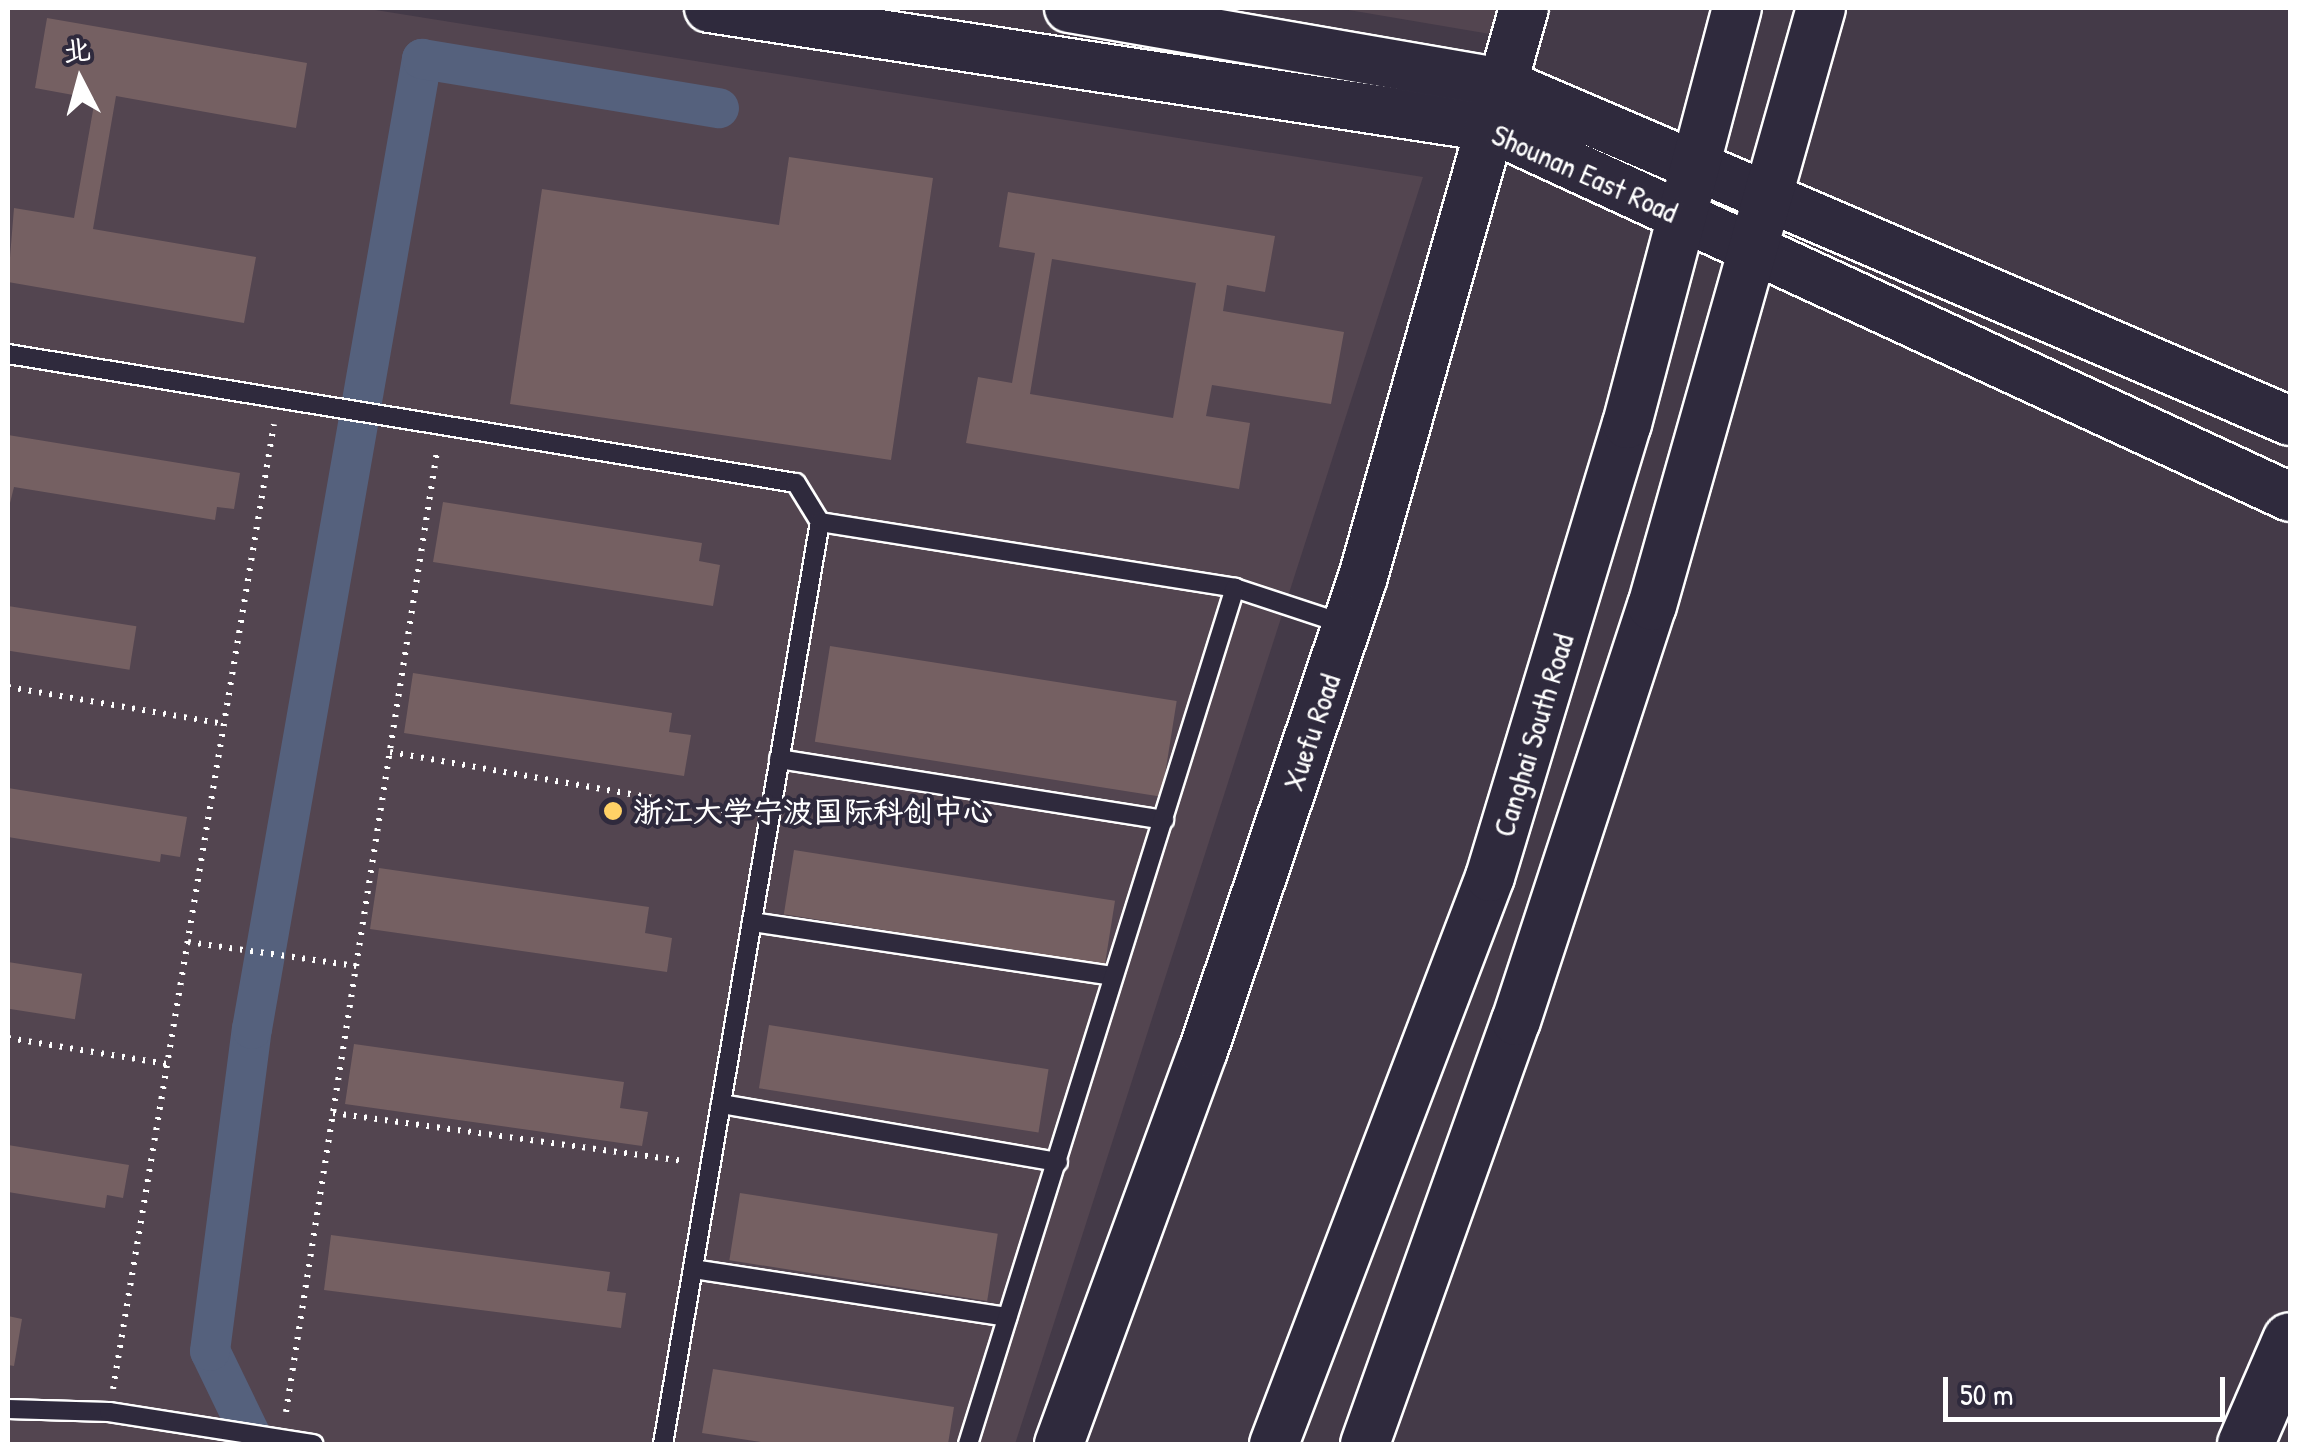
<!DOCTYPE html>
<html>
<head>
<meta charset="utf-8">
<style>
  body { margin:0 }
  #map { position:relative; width:2298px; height:1452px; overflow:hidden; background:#443a48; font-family:"Patrick Hand","LXGW WenKai TC",sans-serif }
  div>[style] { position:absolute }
  .built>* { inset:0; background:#534550 }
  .canal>* { height:40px; margin:-20px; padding:0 20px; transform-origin:20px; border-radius:20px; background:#55617d }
  .building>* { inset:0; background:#756062; transform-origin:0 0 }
  .path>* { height:6px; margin-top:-3px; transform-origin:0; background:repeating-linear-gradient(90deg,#fff 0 2.5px,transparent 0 10.5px) }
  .roads { filter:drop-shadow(2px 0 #fff) drop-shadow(-2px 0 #fff) drop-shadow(0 2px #fff) drop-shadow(0 -2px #fff) }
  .lane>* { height:18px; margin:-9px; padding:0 9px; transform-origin:9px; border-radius:9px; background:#2f2a3d }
  .secondary>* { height:48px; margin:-24px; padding:0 24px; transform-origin:24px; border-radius:24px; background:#2f2a3d }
  .highway>* { height:55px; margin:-27.5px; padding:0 27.5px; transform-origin:27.5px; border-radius:27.5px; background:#2f2a3d }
  .dots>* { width:28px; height:28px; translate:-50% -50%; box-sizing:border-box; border:5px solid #2f2a3d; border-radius:50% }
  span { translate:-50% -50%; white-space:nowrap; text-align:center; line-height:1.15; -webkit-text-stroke:8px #2f2a3d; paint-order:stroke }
  .street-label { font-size:30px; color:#fff }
  .poi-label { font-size:30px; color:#fff; font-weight:700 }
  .left { translate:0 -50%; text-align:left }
  .frame { position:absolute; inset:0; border:10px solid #fff; pointer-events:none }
  .north { position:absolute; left:30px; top:30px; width:100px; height:100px; -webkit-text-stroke:8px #2f2a3d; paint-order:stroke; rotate:354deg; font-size:28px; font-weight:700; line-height:40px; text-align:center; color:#fff }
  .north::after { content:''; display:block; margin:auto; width:35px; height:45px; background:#fff; clip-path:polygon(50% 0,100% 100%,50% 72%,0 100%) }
  .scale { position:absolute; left:1943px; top:1377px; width:282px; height:45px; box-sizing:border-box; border:5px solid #fff; border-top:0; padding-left:12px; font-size:30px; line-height:35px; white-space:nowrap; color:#fff; -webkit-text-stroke:8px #2f2a3d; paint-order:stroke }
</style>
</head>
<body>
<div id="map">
  <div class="built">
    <div style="clip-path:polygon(8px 8px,363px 8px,1423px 177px,1015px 1444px,8px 1444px)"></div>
    <div style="clip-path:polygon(1337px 8px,1497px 8px,1490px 34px)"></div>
  </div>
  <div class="canal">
    <div style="left:255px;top:1444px;width:103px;rotate:-115.8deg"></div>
    <div style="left:210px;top:1351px;width:325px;rotate:-82.6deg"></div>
    <div style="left:252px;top:1029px;width:985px;rotate:-80.06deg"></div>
    <div style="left:422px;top:59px;width:301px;rotate:9.4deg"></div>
  </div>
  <div class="building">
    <div style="clip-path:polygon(47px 18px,307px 63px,296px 128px,116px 96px,93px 229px,256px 257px,244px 323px,8px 282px,14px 208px,74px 218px,95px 99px,35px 88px)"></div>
    <div style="clip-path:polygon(789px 157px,933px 178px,891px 460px,510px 404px,542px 189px,779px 225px)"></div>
    <div style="clip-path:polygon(evenodd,1008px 192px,1275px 236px,1265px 292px,1227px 285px,1223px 311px,1344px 332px,1331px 404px,1212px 385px,1206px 416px,1250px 423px,1239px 489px,966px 443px,978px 377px,1012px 383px,1035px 253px,999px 247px,1008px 192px,1052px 259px,1196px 283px,1173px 418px,1030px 394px,1052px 259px)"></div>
    <div style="clip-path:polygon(8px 435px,240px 473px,234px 509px,217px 507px,215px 520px,14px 487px,8px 511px)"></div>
    <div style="clip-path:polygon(443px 502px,702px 543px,699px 561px,720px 565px,713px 606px,433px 562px)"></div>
    <div style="left:8px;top:606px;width:130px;height:44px;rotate:9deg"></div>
    <div style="left:830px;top:646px;width:351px;height:97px;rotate:9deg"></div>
    <div style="clip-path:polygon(413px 673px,672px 713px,669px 732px,691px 735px,684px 776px,404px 733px)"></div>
    <div style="clip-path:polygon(8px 788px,187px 817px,180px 857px,161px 854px,160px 862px,8px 837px)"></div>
    <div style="left:794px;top:850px;width:325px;height:65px;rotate:9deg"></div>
    <div style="clip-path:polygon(379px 868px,649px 907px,645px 933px,672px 938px,667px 972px,370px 929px)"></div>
    <div style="left:8px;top:962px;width:75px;height:46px;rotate:9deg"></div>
    <div style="left:769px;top:1025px;width:283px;height:64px;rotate:9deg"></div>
    <div style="clip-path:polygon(354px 1044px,624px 1082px,620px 1108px,648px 1112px,642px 1146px,345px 1104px)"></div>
    <div style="clip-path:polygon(8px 1145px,129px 1165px,123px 1198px,107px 1195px,105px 1208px,8px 1192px)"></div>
    <div style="left:740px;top:1193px;width:261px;height:68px;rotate:9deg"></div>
    <div style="clip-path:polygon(331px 1235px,610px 1272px,607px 1291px,626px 1293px,621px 1328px,324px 1290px)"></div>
    <div style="clip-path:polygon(8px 1316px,22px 1319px,14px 1366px,8px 1365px)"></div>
    <div style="clip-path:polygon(713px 1369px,954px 1407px,948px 1444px,774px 1444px,702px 1433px)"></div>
  </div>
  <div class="path">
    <div style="left:8px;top:687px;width:219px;rotate:9.7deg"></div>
    <div style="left:390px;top:752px;width:359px;rotate:9.9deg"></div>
    <div style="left:188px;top:942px;width:170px;rotate:8.1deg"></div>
    <div style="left:8px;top:1038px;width:161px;rotate:9.3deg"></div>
    <div style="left:333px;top:1113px;width:354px;rotate:7.8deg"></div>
    <div style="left:113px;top:1389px;width:978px;rotate:-80.53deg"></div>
    <div style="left:286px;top:1412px;width:973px;rotate:-81.07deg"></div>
  </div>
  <div class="roads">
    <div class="lane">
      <div style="left:8px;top:354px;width:798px;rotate:9.3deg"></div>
      <div style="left:796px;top:483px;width:46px;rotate:58.4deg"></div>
      <div style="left:779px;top:759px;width:390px;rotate:9deg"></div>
      <div style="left:752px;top:922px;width:365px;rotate:8.5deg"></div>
      <div style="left:721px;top:1104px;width:342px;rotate:9.8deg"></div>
      <div style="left:693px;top:1269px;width:318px;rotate:8.7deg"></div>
      <div style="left:8px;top:1409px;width:101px;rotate:1.7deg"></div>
      <div style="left:109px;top:1412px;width:207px;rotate:8.9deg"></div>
      <div style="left:663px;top:1444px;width:935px;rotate:-80.34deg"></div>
      <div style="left:820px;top:522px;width:420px;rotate:9deg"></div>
      <div style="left:1235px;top:588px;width:118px;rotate:18.3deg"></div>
      <div style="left:968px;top:1444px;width:897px;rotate:-72.68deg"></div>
    </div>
    <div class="secondary">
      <div style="left:709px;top:8px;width:789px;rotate:8.67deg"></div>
      <div style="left:1489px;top:127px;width:882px;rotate:24.79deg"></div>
      <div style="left:1069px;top:8px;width:439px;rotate:9.8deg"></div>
      <div style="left:1502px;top:83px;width:857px;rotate:23.22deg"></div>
      <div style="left:1059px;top:1444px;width:419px;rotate:-69.9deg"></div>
      <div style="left:1203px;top:1051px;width:500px;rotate:-71.35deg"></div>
      <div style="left:1363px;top:577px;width:591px;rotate:-74.2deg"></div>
      <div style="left:1274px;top:1444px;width:607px;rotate:-69.15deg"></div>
      <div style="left:1490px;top:877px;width:473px;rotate:-73.2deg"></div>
      <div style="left:1627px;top:424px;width:430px;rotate:-75.2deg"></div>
      <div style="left:1365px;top:1444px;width:449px;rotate:-70.4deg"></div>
      <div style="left:1516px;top:1021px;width:437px;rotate:-71.9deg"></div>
      <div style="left:1652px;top:606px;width:621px;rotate:-74.22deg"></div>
    </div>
    <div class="highway">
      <div style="left:2245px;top:1444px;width:113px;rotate:-66.6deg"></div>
    </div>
  </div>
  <div class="dots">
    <div style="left:613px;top:811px;background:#ffd166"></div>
  </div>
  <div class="street-label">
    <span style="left:1585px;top:173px;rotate:24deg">Shounan East Road</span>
    <span style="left:1311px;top:732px;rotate:-71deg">Xuefu Road</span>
    <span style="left:1533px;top:735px;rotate:-73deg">Canghai South Road</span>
  </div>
  <div class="poi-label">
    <span class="left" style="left:633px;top:811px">浙江大学宁波国际科创中心</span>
  </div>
  <div class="frame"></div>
  <div class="north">北</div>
  <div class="scale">50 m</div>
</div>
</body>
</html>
